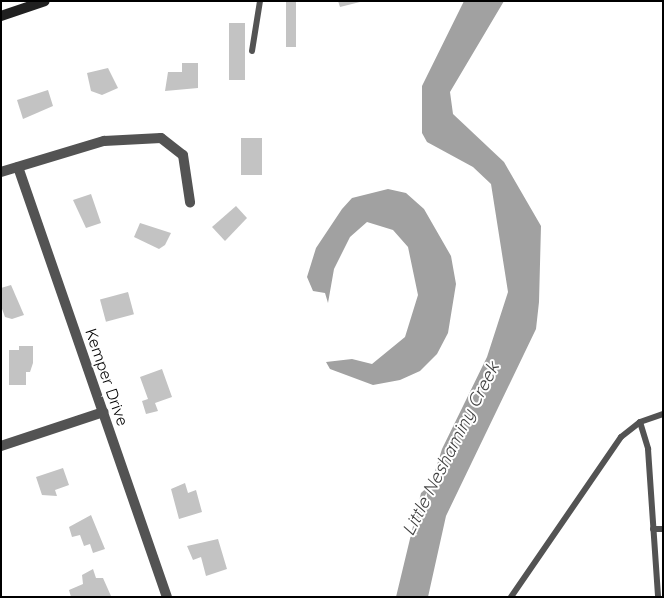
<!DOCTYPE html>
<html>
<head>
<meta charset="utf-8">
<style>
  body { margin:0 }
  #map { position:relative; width:664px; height:598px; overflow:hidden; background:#fff; font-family:Quicksand,sans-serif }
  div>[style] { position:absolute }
  .water>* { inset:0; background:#a1a1a1 }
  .building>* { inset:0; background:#c3c3c3; transform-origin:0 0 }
  .service>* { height:6px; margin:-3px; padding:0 3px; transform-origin:3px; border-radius:3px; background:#535353 }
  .minor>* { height:10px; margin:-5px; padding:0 5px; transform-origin:5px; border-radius:5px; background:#535353 }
  .secondary>* { height:10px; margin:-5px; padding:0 5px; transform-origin:5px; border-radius:5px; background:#202020 }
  span { translate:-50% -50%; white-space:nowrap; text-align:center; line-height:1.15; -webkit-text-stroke:4px #fff; paint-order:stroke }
  .street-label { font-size:16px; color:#000 }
  .water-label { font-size:18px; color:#424242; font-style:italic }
  .frame { position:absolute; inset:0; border:2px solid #000; pointer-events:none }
</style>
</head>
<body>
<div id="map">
  <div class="water">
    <div style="clip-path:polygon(464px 1px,504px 1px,450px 92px,453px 114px,504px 162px,541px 226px,539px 302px,536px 329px,446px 516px,428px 597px,396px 597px,421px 493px,431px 484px,442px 449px,487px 357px,508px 292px,491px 184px,473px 167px,427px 142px,422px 133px,422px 86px)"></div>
    <div style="clip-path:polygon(388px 189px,406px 193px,424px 209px,451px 256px,456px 284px,448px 333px,437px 354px,420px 371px,400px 380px,373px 385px,330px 369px,326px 362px,352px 359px,372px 364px,405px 337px,418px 295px,408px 247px,393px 230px,367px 222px,350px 237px,334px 269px,328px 303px,325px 293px,313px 291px,307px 277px,316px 248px,342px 209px,352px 198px)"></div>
  </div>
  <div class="building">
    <div style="left:286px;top:1px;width:10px;height:46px"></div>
    <div style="clip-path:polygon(338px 1px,360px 1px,360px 2px,340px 7px)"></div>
    <div style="left:229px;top:23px;width:16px;height:57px"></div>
    <div style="clip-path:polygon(182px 63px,198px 63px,198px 88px,165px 91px,168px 72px,182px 72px)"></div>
    <div style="clip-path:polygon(108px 68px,118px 88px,102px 95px,91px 91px,87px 73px)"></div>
    <div style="clip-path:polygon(48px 90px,53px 106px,23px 119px,17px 100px)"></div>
    <div style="left:241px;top:138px;width:21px;height:37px"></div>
    <div style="clip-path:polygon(91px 194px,101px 223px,86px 228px,73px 200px)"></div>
    <div style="clip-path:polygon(236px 206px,247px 218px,225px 241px,212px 227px)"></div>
    <div style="clip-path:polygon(140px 223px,171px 233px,165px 245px,159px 249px,134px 237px)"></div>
    <div style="clip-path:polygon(11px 285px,24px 315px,12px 319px,5px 317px,1px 306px,1px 288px)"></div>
    <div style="left:128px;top:292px;width:23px;height:29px;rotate:75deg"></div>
    <div style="clip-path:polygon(19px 346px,33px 346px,33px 363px,30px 372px,26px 372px,26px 385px,9px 385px,9px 350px,19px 350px)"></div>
    <div style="clip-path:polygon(162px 369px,172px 397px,155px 403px,158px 411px,146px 414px,142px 401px,148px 399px,140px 377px)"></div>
    <div style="clip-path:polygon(63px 468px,69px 485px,55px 490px,57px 496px,42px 495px,36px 477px)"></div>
    <div style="clip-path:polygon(185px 483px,188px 493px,196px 490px,202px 512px,179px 519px,171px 489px)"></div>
    <div style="clip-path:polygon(91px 515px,105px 549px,93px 553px,90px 544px,84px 546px,80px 535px,72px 537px,69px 527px)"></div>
    <div style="clip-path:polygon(218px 539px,227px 569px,206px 576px,201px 557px,193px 560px,187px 546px)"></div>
    <div style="clip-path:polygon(93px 569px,96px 578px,103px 578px,111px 596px,71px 597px,69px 590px,83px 584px,82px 575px)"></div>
  </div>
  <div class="service">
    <div style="left:252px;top:51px;width:51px;rotate:-80.9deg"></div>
    <div style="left:640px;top:422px;width:28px;rotate:73deg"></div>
    <div style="left:648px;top:449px;width:148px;rotate:86.1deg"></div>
    <div style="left:653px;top:529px;width:10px"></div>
    <div style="left:511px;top:597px;width:194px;rotate:-55.5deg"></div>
    <div style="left:621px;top:437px;width:24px;rotate:-38deg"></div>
    <div style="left:640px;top:422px;width:24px;rotate:-19deg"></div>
  </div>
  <div class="minor">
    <div style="left:18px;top:167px;width:455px;rotate:70.9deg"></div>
    <div style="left:1px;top:172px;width:108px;rotate:-16.8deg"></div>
    <div style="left:104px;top:141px;width:57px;rotate:-3deg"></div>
    <div style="left:161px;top:138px;width:28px;rotate:38deg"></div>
    <div style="left:183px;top:155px;width:48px;rotate:81.5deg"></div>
    <div style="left:1px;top:446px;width:108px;rotate:-18.4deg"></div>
  </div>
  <div class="secondary">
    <div style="left:1px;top:16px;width:46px;rotate:-18.8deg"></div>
  </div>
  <div class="street-label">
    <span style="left:107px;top:377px;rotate:71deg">Kemper Drive</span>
  </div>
  <div class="water-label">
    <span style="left:451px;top:449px;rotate:-63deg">Little Neshaminy Creek</span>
  </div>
  <div class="frame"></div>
</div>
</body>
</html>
